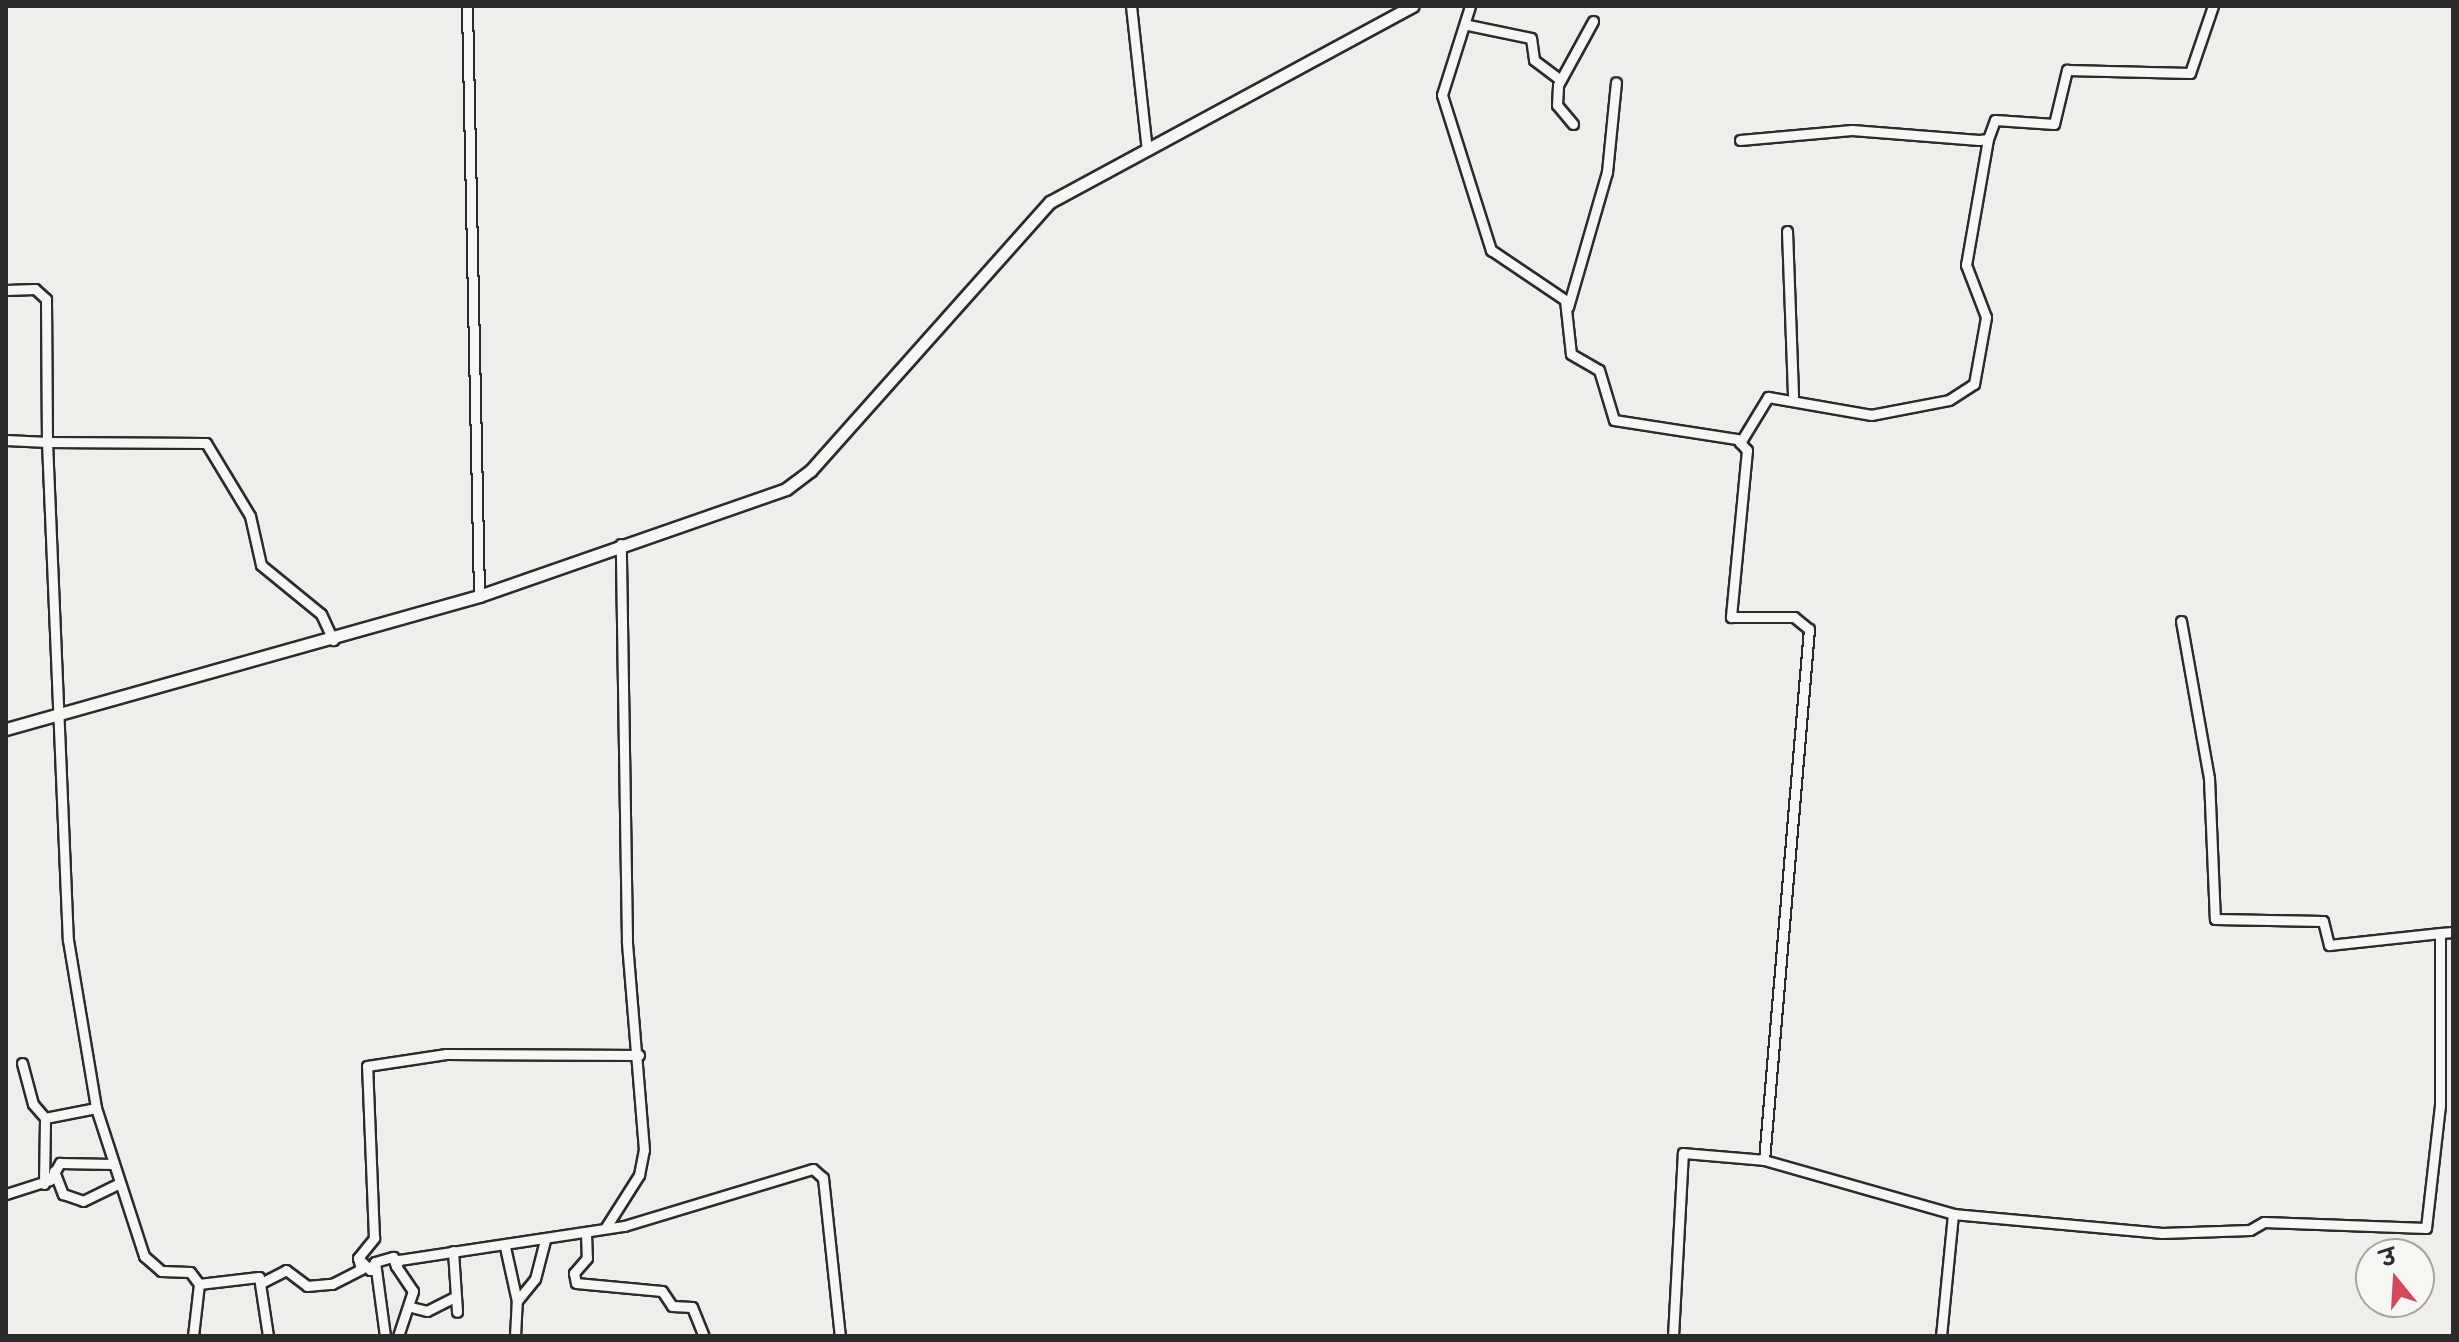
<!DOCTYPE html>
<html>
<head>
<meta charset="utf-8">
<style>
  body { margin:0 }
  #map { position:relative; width:2459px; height:1342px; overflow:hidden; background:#eeeeea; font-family:Delius,"Playpen Sans Deva",sans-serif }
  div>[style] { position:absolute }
  .roads { filter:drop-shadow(2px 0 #2b2b2b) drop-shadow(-2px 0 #2b2b2b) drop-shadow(0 2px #2b2b2b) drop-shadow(0 -2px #2b2b2b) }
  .minor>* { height:9px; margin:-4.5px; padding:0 4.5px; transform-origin:4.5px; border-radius:4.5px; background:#f6f6f2 }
  .tertiary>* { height:11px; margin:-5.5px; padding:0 5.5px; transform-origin:5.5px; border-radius:5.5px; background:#f6f6f2 }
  span { translate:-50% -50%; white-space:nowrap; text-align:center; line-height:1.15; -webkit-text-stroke:6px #f6f6f2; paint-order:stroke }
  .frame { position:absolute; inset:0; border:8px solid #2b2b2b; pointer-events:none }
  .north { position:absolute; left:2355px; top:1238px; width:80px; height:80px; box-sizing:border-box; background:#f6f6f2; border:2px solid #a5a5a2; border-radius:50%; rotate:342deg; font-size:22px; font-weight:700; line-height:32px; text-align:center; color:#2b2b2b }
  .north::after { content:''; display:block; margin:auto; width:28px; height:36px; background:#d1495b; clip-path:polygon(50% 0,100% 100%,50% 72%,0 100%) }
</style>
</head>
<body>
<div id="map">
  <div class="roads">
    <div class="minor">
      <div style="left:467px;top:6px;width:590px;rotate:88.83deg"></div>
      <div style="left:1131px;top:6px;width:145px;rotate:83.7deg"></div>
      <div style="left:1470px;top:6px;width:93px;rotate:107.5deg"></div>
      <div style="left:1442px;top:95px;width:163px;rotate:72.5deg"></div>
      <div style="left:1491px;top:250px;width:89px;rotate:34deg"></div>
      <div style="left:1565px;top:300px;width:54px;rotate:83.7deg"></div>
      <div style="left:1571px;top:354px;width:32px;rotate:30deg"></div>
      <div style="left:1599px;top:370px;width:52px;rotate:73.3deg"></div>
      <div style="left:1614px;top:420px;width:124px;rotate:8.8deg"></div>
      <div style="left:1737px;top:439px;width:15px;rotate:48deg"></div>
      <div style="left:1747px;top:450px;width:168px;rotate:95.5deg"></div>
      <div style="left:1731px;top:617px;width:63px"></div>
      <div style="left:1794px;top:617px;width:19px;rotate:39deg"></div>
      <div style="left:1809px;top:629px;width:533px;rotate:94.84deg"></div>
      <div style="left:1764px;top:1160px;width:197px;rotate:15.9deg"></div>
      <div style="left:1953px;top:1214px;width:123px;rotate:95.6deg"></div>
      <div style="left:1468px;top:25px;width:64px;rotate:11.7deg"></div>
      <div style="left:1531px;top:38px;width:22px;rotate:82deg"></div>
      <div style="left:1534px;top:60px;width:31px;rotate:37deg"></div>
      <div style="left:1573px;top:124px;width:25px;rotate:-130deg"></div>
      <div style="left:1557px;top:105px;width:20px;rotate:-87deg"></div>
      <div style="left:1558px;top:85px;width:73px;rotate:-61.3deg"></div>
      <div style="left:1740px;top:140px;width:112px;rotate:-5.1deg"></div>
      <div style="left:1852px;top:130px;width:127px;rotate:4.5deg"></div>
      <div style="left:1979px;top:140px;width:9px;rotate:-6deg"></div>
      <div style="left:1988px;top:139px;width:20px;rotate:-70deg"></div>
      <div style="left:1995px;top:120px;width:59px;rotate:3.9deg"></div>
      <div style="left:2054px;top:124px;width:56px;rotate:-76.5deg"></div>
      <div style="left:2067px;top:70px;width:123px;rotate:1.4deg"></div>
      <div style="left:2190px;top:73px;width:71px;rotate:-71.1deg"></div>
      <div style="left:1787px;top:231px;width:165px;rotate:87.9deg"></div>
      <div style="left:6px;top:290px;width:29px;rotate:-2deg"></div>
      <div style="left:35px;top:289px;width:15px;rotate:42deg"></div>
      <div style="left:46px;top:299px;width:143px;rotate:89.6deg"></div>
      <div style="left:47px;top:442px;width:159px;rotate:0.4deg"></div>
      <div style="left:206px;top:443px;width:85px;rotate:58.9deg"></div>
      <div style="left:250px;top:516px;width:50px;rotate:77.3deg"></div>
      <div style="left:261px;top:565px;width:77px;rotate:39.2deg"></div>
      <div style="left:321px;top:614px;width:29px;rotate:65deg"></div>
      <div style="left:1568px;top:307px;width:141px;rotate:-73.9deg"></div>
      <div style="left:1607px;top:172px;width:90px;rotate:-84.3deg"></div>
      <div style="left:6px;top:440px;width:41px;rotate:2.8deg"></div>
      <div style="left:47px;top:442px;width:498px;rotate:87.6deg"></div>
      <div style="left:68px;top:940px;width:170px;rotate:80.5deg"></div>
      <div style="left:96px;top:1108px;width:156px;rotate:72deg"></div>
      <div style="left:144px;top:1256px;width:23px;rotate:41deg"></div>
      <div style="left:161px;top:1271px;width:29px;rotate:2deg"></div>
      <div style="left:190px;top:1272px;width:15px;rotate:53deg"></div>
      <div style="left:199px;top:1284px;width:52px;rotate:96.6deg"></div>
      <div style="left:1740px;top:443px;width:54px;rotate:-58.7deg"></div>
      <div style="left:1768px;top:397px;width:105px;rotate:9.9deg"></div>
      <div style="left:1871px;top:415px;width:79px;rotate:-10.9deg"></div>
      <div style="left:1949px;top:400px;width:30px;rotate:-33deg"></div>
      <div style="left:1974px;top:384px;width:68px;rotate:-79.8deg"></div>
      <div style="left:1986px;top:317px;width:56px;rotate:-111deg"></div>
      <div style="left:1966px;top:265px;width:128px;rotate:-80.1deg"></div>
      <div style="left:2181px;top:621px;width:159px;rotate:79.9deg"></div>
      <div style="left:2209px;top:778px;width:141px;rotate:87.6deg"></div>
      <div style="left:2215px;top:919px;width:108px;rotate:1.1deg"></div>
      <div style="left:2323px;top:921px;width:25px;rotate:76deg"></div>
      <div style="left:2329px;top:945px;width:112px;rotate:-6.2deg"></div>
      <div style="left:22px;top:1063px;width:42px;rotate:75deg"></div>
      <div style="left:33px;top:1104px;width:18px;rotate:49deg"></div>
      <div style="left:54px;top:1171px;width:25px;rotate:69deg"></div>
      <div style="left:63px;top:1194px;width:21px;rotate:19deg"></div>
      <div style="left:83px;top:1201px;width:39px;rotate:-26deg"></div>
      <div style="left:44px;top:1184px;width:66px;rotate:-89.1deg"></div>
      <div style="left:45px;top:1118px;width:52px;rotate:-11.1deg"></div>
      <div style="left:6px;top:1194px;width:46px;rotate:-17.7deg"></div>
      <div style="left:50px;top:1180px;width:20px;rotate:-60deg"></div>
      <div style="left:60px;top:1163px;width:52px;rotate:1.1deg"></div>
      <div style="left:1953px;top:1214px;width:210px;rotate:5.2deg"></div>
      <div style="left:2162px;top:1233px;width:88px;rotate:-2deg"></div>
      <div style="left:2250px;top:1230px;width:16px;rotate:-30deg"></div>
      <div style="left:2264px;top:1222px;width:162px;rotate:2.1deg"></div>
      <div style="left:2426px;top:1228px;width:123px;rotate:-83.5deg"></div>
      <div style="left:2440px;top:1106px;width:173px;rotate:-90deg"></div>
      <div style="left:2440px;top:933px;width:13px;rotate:-4deg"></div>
      <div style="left:606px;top:1227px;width:62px;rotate:-57.6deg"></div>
      <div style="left:639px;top:1175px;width:25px;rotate:-79deg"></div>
      <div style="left:644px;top:1150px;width:210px;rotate:-94.7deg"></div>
      <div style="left:627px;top:941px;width:397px;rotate:-90.9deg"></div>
      <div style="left:586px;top:1233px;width:25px;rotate:88deg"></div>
      <div style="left:587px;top:1258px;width:20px;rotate:131deg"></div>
      <div style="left:574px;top:1273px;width:10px;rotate:79deg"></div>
      <div style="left:576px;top:1283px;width:86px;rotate:5.3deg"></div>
      <div style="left:662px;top:1291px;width:18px;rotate:56deg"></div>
      <div style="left:672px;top:1306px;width:20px;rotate:3deg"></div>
      <div style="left:692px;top:1307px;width:31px;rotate:68deg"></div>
      <div style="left:505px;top:1247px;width:55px;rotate:77.5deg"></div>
      <div style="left:453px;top:1251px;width:61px;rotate:86.2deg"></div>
      <div style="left:358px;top:1258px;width:26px;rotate:-51deg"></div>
      <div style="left:374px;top:1238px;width:172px;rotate:-92.3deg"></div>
      <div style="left:367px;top:1066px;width:80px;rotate:-8.6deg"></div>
      <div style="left:446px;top:1054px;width:193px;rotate:0.3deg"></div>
      <div style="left:375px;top:1262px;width:19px;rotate:-16deg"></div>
      <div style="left:393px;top:1257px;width:9px;rotate:72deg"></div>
      <div style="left:396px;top:1266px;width:7px;rotate:-63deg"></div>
      <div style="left:399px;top:1260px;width:228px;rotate:-8.6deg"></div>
      <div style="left:624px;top:1226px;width:197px;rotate:-16.8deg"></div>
      <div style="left:813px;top:1169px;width:13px;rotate:42deg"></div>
      <div style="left:823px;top:1178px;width:159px;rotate:83.9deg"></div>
      <div style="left:396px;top:1266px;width:30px;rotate:56deg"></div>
      <div style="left:413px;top:1291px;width:47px;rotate:108.4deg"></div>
      <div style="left:261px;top:1283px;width:28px;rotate:-27deg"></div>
      <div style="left:286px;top:1270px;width:26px;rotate:37deg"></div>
      <div style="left:307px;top:1286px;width:25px;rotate:-5deg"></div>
      <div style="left:332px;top:1284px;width:33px;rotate:-27deg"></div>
      <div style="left:361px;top:1269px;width:11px;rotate:-105deg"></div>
      <div style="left:358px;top:1258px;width:17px;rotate:45deg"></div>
      <div style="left:370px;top:1270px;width:9px;rotate:-58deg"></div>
      <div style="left:375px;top:1262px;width:75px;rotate:82.3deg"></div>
      <div style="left:199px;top:1284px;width:60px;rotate:-6.7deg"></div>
      <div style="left:259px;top:1277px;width:60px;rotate:81.3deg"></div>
      <div style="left:411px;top:1307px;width:16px;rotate:14deg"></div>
      <div style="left:427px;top:1311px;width:31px;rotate:-27deg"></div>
      <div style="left:515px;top:1336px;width:35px;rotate:-87deg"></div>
      <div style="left:517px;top:1301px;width:28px;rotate:-51deg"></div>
      <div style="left:535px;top:1279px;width:40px;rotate:-75.6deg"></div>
      <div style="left:1673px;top:1336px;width:183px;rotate:-86.9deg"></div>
      <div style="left:1683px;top:1153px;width:81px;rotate:4.9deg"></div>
    </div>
    <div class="tertiary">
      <div style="left:6px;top:729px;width:491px;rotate:-15.7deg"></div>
      <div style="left:479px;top:596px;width:325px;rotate:-19.2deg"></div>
      <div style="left:786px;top:489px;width:31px;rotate:-37deg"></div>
      <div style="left:811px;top:470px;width:359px;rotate:-48.3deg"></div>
      <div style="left:1050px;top:202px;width:412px;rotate:-28.4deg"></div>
    </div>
  </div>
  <div class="frame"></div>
  <div class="north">उ</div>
</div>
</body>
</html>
